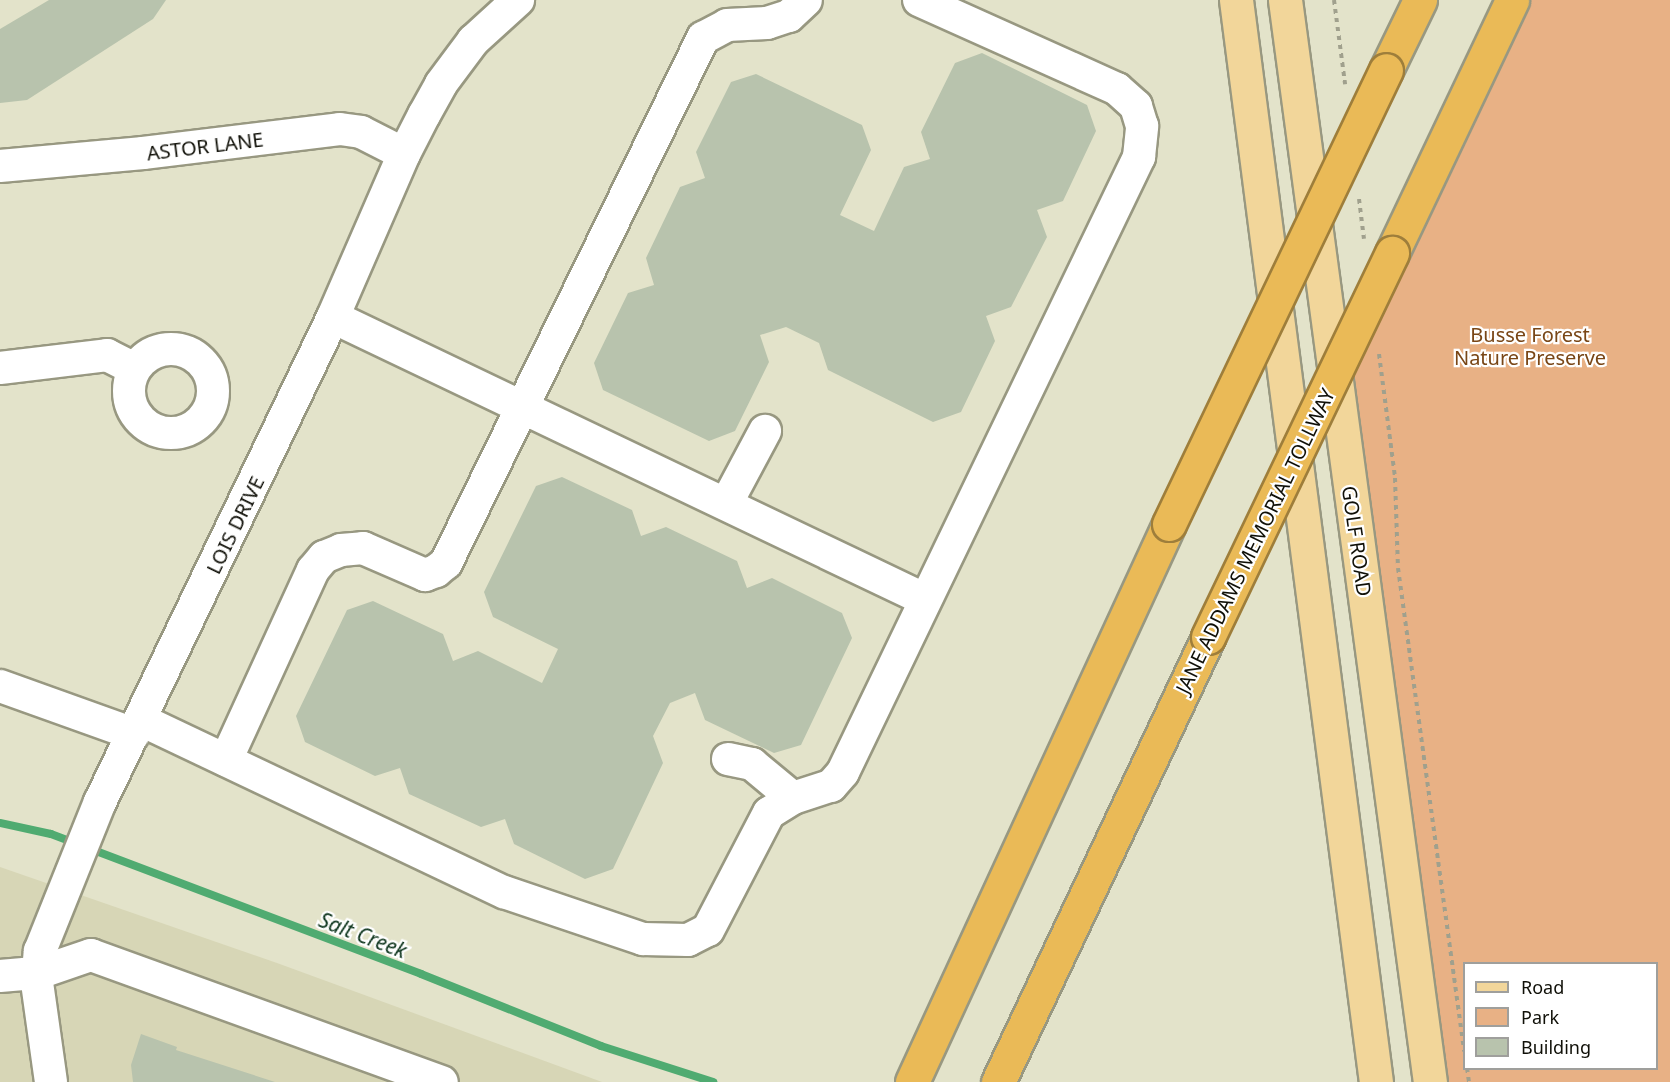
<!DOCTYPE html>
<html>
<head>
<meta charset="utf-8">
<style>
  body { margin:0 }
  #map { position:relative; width:1670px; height:1082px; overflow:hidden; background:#e3e3ca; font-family:"Noto Sans",sans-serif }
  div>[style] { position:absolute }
  .built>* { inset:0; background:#d7d6b6 }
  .green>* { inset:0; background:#e8b185 }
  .stream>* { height:8px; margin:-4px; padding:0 4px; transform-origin:4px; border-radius:4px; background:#50ab71 }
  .building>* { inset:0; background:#b8c3ad }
  .path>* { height:4px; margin-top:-2px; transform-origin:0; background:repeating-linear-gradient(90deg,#a0a08d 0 4.5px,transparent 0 9px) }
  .roads { filter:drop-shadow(2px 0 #989881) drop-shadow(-2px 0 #989881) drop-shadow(0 2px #989881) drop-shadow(0 -2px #989881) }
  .minor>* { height:32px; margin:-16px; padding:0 16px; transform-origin:16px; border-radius:16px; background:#fff }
  .minor>.ring { margin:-16px; padding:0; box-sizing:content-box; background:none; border:32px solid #fff; border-radius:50% }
  .major>* { height:33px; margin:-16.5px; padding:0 16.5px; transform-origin:16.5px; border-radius:16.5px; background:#f2d69a }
  .highway>* { height:33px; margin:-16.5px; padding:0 16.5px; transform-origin:16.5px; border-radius:16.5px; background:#eaba57 }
  .bridges { filter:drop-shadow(2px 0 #9e7e3b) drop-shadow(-2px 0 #9e7e3b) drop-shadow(0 2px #9e7e3b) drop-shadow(0 -2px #9e7e3b) }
  .highway-bridge>* { height:33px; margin:-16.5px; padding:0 16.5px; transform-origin:16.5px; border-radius:16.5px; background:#eaba57 }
  span { translate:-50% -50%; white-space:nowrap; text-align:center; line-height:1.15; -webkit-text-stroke:4.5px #fff; paint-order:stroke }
  .street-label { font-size:20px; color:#101008 }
  .park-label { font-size:20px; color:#794616 }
  .water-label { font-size:21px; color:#0e351d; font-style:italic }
  .legend { position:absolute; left:1463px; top:962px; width:195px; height:108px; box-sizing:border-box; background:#fff; border:2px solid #9f9f9c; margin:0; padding:8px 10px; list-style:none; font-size:18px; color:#101008 }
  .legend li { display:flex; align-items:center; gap:12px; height:30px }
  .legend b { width:30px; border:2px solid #9f9f9c }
</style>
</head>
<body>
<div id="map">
  <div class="built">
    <div style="clip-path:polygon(0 867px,277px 963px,602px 1082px,0 1082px)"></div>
  </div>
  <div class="green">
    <div style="clip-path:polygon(evenodd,1517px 0,1670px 0,1670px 1082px,1430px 1082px,1337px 373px,1517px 0,1464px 964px,1656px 964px,1656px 1068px,1464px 1068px,1464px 964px)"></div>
  </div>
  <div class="stream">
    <div style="left:0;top:823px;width:52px;rotate:12.2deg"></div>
    <div style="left:51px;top:834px;width:396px;rotate:20.7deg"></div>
    <div style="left:421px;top:974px;width:194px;rotate:21.8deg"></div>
    <div style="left:601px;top:1046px;width:118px;rotate:17.8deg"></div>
  </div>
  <div class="building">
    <div style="clip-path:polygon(49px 0,166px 0,153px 19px,27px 100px,0 103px,0 29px)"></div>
    <div style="clip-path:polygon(982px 53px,1087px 105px,1096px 131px,1063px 201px,1037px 210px,1047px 237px,1011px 307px,986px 316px,995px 341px,961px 412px,933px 422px,828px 370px,819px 343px,786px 327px,760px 335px,769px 362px,735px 431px,709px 441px,603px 390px,594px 363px,628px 293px,654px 285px,646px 258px,680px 187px,705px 178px,696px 152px,731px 82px,756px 74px,862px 125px,871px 150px,840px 215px,874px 231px,904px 167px,930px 159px,921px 132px,955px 63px)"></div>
    <div style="clip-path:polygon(562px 477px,632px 510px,641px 536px,666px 527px,737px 561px,747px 588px,772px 578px,842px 613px,852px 638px,801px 745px,774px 753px,705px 720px,695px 693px,670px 703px,653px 736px,663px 763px,613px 869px,585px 879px,514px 844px,505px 819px,481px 827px,409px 794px,400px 768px,375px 776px,305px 742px,296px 716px,347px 610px,373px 601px,443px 634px,453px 661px,478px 651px,542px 683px,558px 649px,493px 617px,484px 592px,536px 486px)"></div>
    <div style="clip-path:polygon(141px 1034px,177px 1047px,176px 1050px,275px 1082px,133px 1082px,131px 1065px)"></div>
  </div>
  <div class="path">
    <div style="left:1334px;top:0;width:85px;rotate:82.5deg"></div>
    <div style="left:1359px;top:199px;width:40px;rotate:82.9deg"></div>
    <div style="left:1379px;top:354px;width:125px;rotate:82.6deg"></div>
    <div style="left:1395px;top:478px;width:90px;rotate:88.1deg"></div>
    <div style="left:1398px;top:568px;width:488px;rotate:82.2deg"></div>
    <div style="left:1467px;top:1068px;width:14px;rotate:82deg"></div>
  </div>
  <div class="roads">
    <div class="minor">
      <div style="left:0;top:166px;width:144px;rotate:-5.2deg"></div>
      <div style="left:143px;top:153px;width:198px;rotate:-6.9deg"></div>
      <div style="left:340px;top:129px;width:21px;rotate:8deg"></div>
      <div style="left:361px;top:132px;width:48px;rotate:27.1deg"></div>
      <div style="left:333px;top:317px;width:655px;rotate:25.51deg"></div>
      <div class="ring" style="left:129px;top:349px;width:52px;height:52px"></div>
      <div style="left:0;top:368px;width:108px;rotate:-6.9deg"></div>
      <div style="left:107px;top:355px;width:31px;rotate:27deg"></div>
      <div style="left:726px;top:504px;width:83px;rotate:-61.9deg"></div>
      <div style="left:0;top:686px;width:142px;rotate:19.7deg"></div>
      <div style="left:141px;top:720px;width:402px;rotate:25.4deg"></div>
      <div style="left:504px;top:892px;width:147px;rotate:18.7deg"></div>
      <div style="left:643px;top:939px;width:45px;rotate:1.3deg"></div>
      <div style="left:688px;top:940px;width:22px;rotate:-27deg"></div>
      <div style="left:708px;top:930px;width:132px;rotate:-62.5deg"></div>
      <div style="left:769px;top:813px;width:28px;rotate:-32deg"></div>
      <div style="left:793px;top:798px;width:40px;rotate:-18deg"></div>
      <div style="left:831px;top:786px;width:18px;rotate:-49deg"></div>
      <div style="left:843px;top:772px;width:683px;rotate:-64.3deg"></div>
      <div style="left:1139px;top:157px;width:31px;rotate:-84deg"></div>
      <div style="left:1142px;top:126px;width:21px;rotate:-107deg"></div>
      <div style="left:1136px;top:106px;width:25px;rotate:-138deg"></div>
      <div style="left:1117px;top:89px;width:217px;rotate:-155.8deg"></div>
      <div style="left:728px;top:759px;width:25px;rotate:12deg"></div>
      <div style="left:752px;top:764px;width:53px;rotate:39.7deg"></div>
      <div style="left:226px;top:760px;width:209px;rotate:-65.4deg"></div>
      <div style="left:313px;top:570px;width:17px;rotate:-50deg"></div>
      <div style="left:324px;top:557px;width:18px;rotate:-22deg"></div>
      <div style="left:341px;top:550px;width:22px;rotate:-5deg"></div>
      <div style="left:363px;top:548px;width:68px;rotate:23.5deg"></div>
      <div style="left:425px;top:575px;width:12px;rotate:-20deg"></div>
      <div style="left:436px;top:571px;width:13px;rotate:-39deg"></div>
      <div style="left:446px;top:563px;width:585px;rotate:-63.92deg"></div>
      <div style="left:703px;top:38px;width:27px;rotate:-28deg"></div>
      <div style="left:727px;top:25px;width:40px;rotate:-2.9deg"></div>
      <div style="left:767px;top:23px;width:23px;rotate:-18deg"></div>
      <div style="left:789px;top:16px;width:23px;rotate:-43deg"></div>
      <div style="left:0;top:976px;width:38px;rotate:-5deg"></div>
      <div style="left:38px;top:973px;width:56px;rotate:-18.8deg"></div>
      <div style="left:91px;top:955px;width:373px;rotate:19.9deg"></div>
      <div style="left:51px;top:1082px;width:100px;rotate:-98deg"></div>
      <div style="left:37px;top:983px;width:32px;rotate:-85deg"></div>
      <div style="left:40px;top:951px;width:161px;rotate:-68.1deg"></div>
      <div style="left:100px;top:802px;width:538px;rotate:-64.34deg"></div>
      <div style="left:333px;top:317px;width:178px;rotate:-66.5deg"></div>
      <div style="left:404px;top:154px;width:44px;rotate:-62.9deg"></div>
      <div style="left:424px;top:115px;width:35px;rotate:-61deg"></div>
      <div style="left:441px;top:84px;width:54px;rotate:-53.3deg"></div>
      <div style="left:473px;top:41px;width:61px;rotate:-42.3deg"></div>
    </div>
    <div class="major">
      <div style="left:1236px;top:0;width:1091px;rotate:82.63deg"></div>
      <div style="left:1285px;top:0;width:1092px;rotate:82.37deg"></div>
    </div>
    <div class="highway">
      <div style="left:1386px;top:70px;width:78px;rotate:-64.1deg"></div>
      <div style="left:1392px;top:253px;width:280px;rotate:-64.6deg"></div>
      <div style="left:912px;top:1082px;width:614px;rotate:-65.27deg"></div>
      <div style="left:998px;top:1082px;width:492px;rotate:-64.7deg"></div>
    </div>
  </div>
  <div class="bridges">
    <div class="highway-bridge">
      <div style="left:1169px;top:524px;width:503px;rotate:-64.45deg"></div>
      <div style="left:1208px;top:637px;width:426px;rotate:-64.4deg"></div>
    </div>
  </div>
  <div class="street-label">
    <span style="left:205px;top:146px;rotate:-7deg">ASTOR LANE</span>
    <span style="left:235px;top:525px;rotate:-64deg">LOIS DRIVE</span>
    <span style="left:1255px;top:541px;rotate:-64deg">JANE ADDAMS MEMORIAL TOLLWAY</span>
    <span style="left:1357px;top:541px;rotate:82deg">GOLF ROAD</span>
  </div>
  <div class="park-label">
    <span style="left:1530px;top:346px">Busse Forest<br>Nature Preserve</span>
  </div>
  <div class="water-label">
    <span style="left:363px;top:935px;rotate:21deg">Salt Creek</span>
  </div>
  <ul class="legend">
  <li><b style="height:8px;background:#f2d69a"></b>Road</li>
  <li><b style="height:16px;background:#e8b185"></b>Park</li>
  <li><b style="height:16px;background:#b8c3ad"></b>Building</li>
  </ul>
</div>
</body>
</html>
